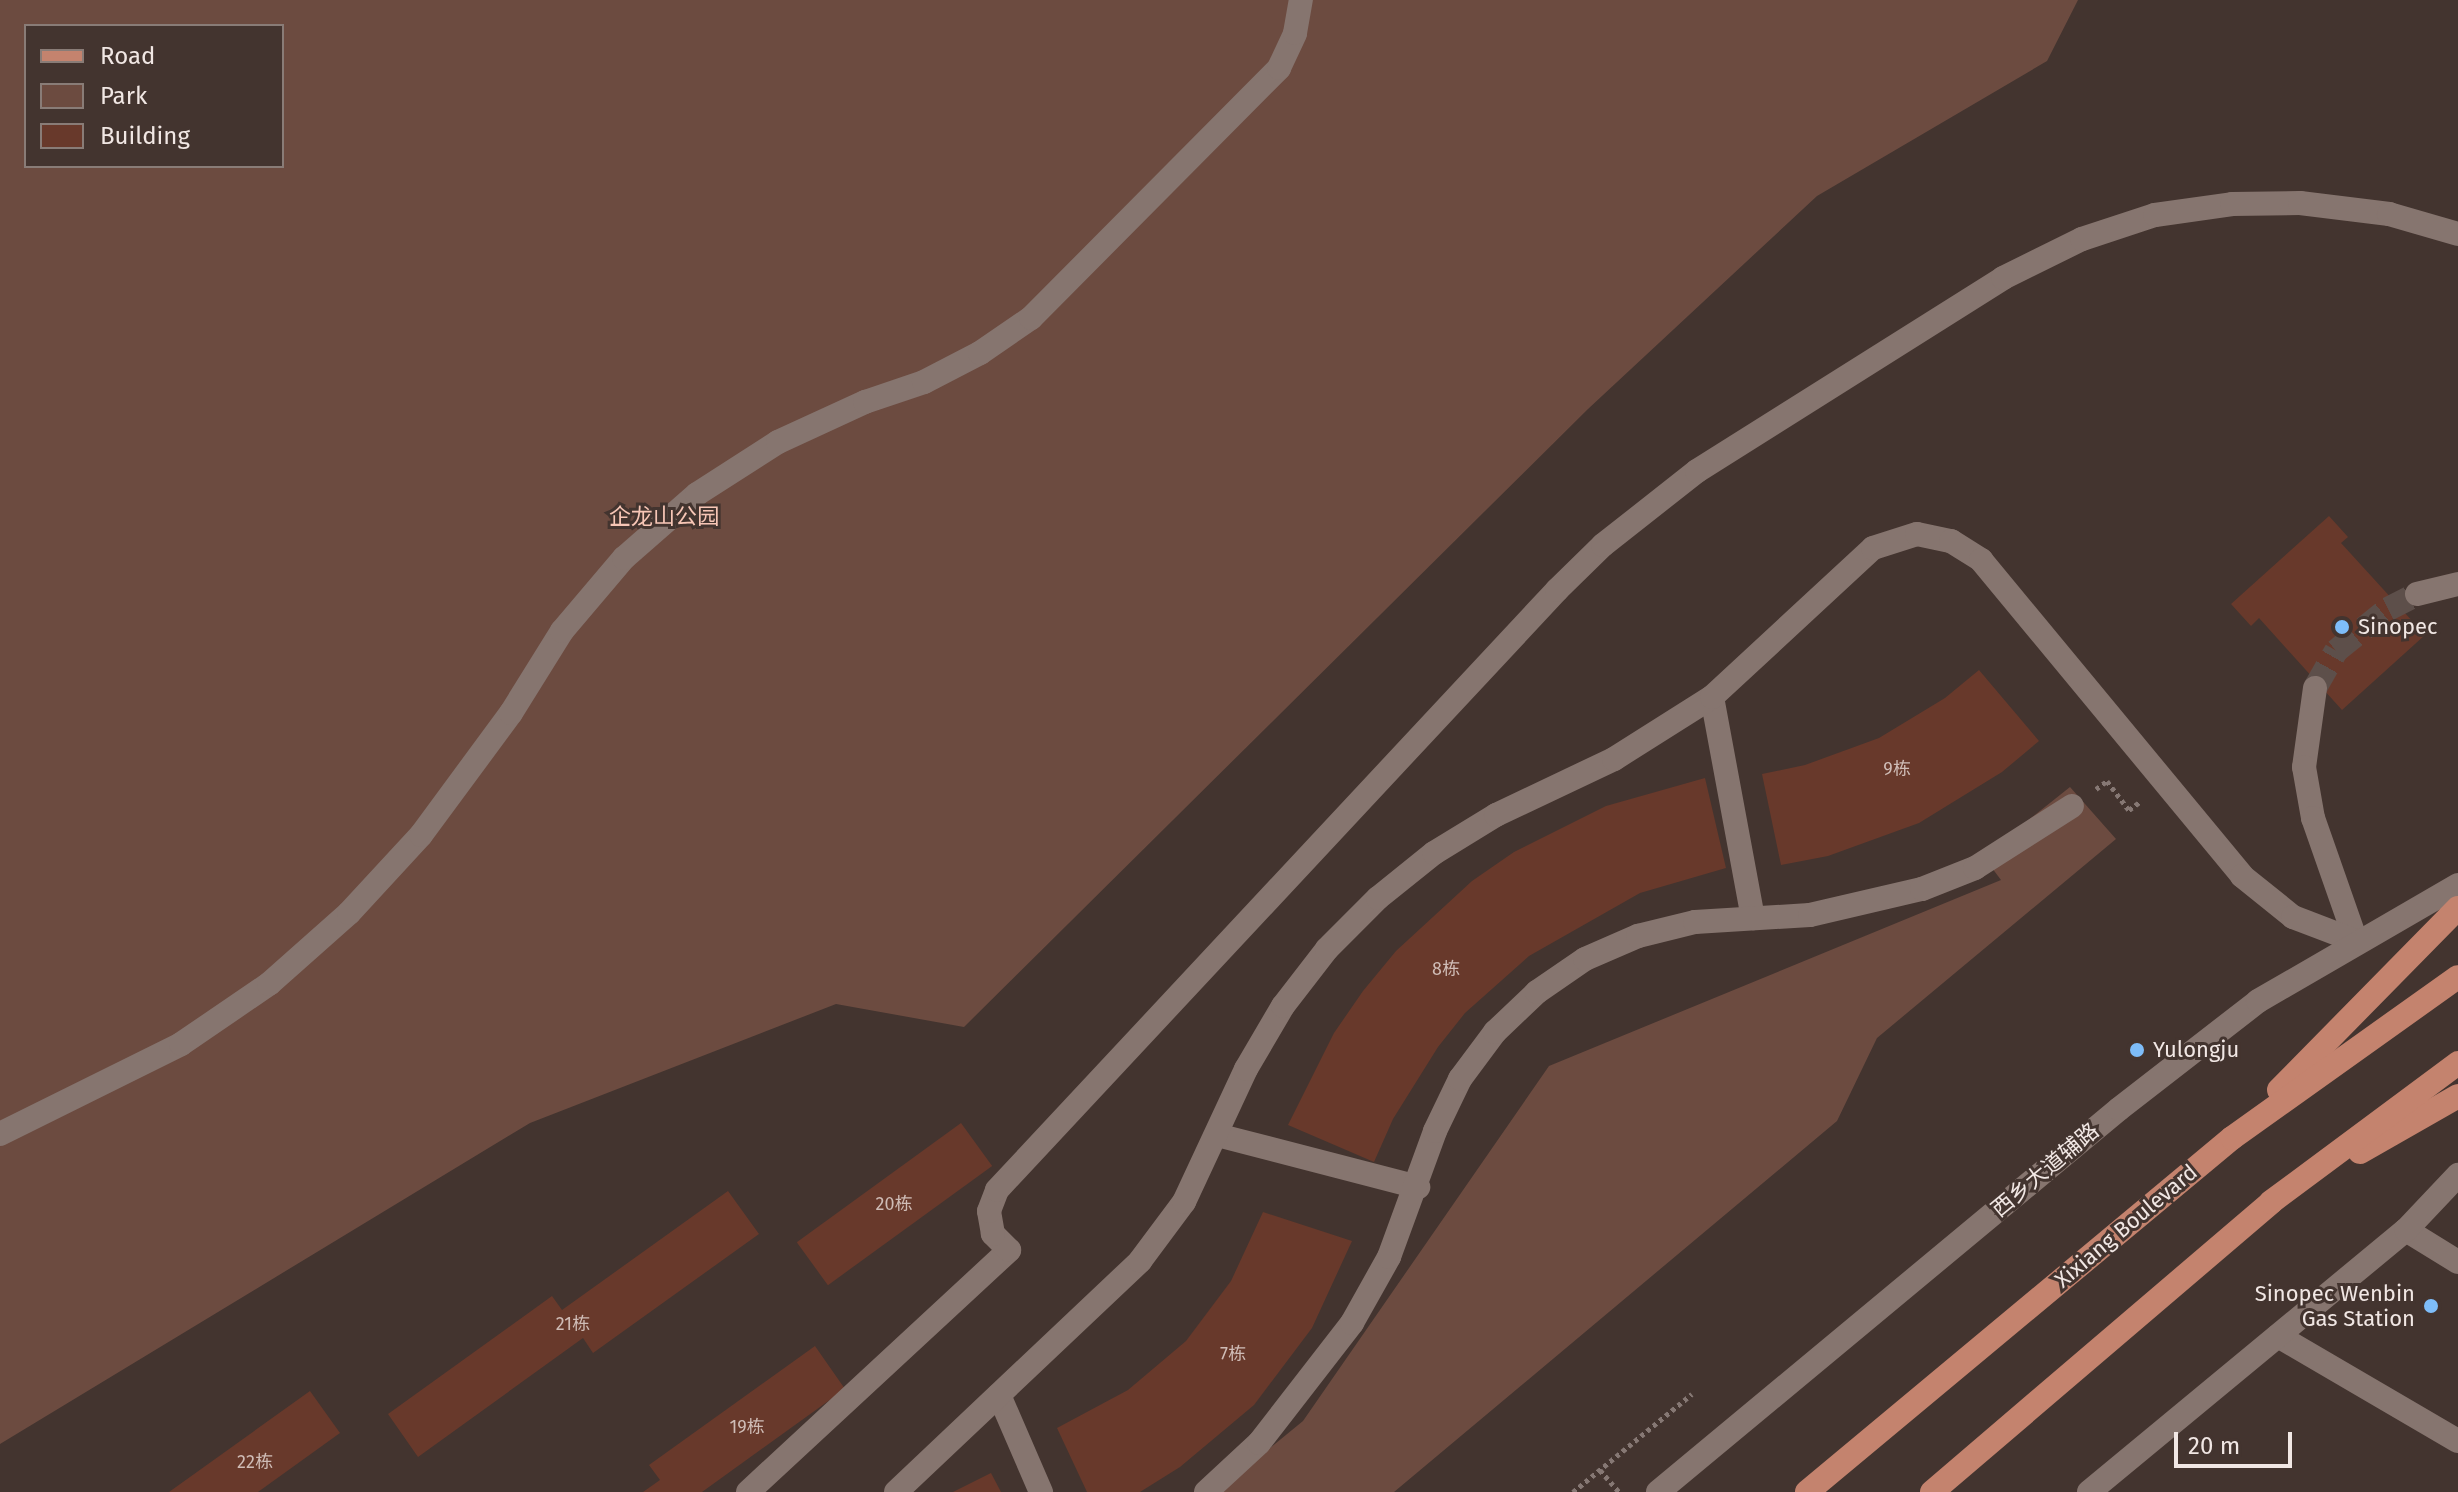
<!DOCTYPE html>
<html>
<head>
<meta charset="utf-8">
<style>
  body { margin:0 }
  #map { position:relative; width:2458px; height:1492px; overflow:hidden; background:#43342f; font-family:"Fira Sans","Noto Sans SC",sans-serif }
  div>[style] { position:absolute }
  .green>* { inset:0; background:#6c4b40 }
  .building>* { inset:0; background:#68392b; transform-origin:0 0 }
  .minor-tunnel>* { height:24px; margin-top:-12px; transform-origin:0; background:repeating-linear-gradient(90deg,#5d4f4a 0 24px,transparent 0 36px) }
  .path>* { height:5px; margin-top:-2.5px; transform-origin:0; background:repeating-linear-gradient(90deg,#867874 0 4px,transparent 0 8px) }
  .minor>* { height:24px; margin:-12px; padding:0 12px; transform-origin:12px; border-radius:12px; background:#86756f }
  .major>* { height:24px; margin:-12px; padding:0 12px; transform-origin:12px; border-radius:12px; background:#c4836e }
  .dots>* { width:22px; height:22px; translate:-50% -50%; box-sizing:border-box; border:4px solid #43342f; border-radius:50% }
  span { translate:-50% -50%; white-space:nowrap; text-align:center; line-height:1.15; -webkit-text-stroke:6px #43342f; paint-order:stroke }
  .number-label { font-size:18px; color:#cfbcb6 }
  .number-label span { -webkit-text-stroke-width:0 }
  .park-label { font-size:22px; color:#f7c6b6 }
  .poi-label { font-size:22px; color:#f1e7e4 }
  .left { translate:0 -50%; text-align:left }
  .right { translate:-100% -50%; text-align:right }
  .street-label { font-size:22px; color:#f1e7e4 }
  .legend { position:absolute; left:24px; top:24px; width:260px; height:144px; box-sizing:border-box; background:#43342f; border:2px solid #897c77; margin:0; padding:10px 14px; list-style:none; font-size:24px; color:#f1e7e4 }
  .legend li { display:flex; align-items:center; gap:16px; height:40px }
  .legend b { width:40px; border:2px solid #897c77 }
  .scale { position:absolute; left:2174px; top:1432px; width:118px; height:36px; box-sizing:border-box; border:4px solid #f1e7e4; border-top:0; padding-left:10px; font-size:24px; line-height:28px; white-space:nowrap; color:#f1e7e4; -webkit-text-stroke:6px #43342f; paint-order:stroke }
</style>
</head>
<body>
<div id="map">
  <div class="green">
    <div style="clip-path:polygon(evenodd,0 0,2078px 0,2047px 61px,1817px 196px,1588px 409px,964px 1027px,836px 1004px,530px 1123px,0 1444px,0 0,26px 26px,282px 26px,282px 166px,26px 166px,26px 26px)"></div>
    <div style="clip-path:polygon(2070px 787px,2116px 839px,1877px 1038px,1837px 1121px,1394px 1492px,1216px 1492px,1303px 1421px,1549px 1066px,2001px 880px,1983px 856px)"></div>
  </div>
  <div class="building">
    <div style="clip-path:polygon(2329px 516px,2348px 537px,2341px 543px,2425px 635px,2342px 710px,2259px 618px,2251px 626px,2231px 604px)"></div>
    <div style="clip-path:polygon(1979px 670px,2039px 741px,2002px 772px,1919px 823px,1828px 856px,1781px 865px,1762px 774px,1805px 765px,1879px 738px,1945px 698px)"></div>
    <div style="clip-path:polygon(1705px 778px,1726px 868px,1640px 893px,1529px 956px,1465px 1013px,1438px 1047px,1393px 1119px,1374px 1162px,1288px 1125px,1334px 1033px,1363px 991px,1396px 951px,1472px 881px,1514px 852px,1606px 806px)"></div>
    <div style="left:961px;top:1123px;width:53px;height:203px;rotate:54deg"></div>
    <div style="clip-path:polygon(728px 1191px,759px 1234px,593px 1353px,583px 1338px,418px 1457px,388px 1414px,552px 1296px,562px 1310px)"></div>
    <div style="clip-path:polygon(1263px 1212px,1352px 1241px,1312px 1328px,1254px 1405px,1180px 1467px,1140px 1492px,1087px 1492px,1057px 1428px,1128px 1390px,1186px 1341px,1231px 1281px)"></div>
    <div style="clip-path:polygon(815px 1346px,845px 1389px,702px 1492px,643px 1492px,660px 1480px,649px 1465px)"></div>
    <div style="clip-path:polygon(310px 1391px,340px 1433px,258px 1492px,169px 1492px)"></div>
    <div style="clip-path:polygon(991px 1473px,1001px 1492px,953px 1492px)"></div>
  </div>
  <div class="minor-tunnel">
    <div style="left:2315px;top:688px;width:43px;rotate:-60.4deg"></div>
    <div style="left:2336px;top:651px;width:67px;rotate:-38.9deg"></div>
    <div style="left:2388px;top:609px;width:33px;rotate:-27deg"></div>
  </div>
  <div class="path">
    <div style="left:2096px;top:789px;width:14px;rotate:-36deg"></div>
    <div style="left:2107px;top:781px;width:36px;rotate:53deg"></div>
    <div style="left:2129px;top:810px;width:15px;rotate:-37deg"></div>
    <div style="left:1600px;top:1470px;width:29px;rotate:49deg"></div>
    <div style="left:1573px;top:1492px;width:154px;rotate:-39.5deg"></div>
  </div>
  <div class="minor">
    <div style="left:2417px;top:594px;width:42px;rotate:-13.7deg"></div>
    <div style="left:2315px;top:688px;width:80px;rotate:97.9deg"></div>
    <div style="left:2304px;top:767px;width:52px;rotate:80deg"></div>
    <div style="left:2313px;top:818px;width:130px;rotate:70.7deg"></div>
    <div style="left:1712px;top:697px;width:225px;rotate:79.5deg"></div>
    <div style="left:0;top:1134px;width:202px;rotate:-26.4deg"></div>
    <div style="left:181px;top:1044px;width:107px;rotate:-34.3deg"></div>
    <div style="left:269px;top:984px;width:107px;rotate:-41.6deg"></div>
    <div style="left:349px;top:913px;width:106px;rotate:-47.3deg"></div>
    <div style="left:421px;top:835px;width:152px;rotate:-53.6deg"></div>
    <div style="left:511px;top:713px;width:97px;rotate:-58.1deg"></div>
    <div style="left:562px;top:631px;width:96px;rotate:-49.7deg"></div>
    <div style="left:624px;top:558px;width:97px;rotate:-41.2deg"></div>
    <div style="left:697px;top:494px;width:96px;rotate:-32.7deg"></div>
    <div style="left:778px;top:442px;width:96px;rotate:-24.7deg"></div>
    <div style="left:865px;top:402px;width:62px;rotate:-18.7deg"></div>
    <div style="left:924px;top:382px;width:63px;rotate:-27.4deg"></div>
    <div style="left:980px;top:353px;width:62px;rotate:-34.5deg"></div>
    <div style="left:1031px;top:318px;width:352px;rotate:-45.2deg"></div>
    <div style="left:1279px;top:68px;width:38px;rotate:-65deg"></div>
    <div style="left:1295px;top:33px;width:34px;rotate:-80deg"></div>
    <div style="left:1217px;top:1135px;width:208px;rotate:14.5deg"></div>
    <div style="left:2406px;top:1230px;width:61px;rotate:31.6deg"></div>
    <div style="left:2278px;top:1336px;width:208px;rotate:30.3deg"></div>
    <div style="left:999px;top:1395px;width:106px;rotate:66.6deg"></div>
    <div style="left:748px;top:1492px;width:356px;rotate:-42.8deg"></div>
    <div style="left:1009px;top:1250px;width:23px;rotate:-135deg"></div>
    <div style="left:993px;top:1234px;width:23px;rotate:-100deg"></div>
    <div style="left:989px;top:1211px;width:22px;rotate:-69deg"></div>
    <div style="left:997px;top:1190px;width:821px;rotate:-46.97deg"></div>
    <div style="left:1557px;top:590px;width:64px;rotate:-44.4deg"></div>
    <div style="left:1603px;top:545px;width:120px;rotate:-38.2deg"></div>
    <div style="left:1697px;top:471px;width:362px;rotate:-32.2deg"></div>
    <div style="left:2003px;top:278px;width:88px;rotate:-26.3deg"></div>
    <div style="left:2082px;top:239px;width:77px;rotate:-18.2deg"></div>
    <div style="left:2155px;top:215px;width:78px;rotate:-8.1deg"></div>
    <div style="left:2232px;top:204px;width:68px;rotate:-0.8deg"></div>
    <div style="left:2300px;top:203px;width:90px;rotate:7deg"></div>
    <div style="left:2389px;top:214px;width:72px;rotate:16.2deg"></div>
    <div style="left:896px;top:1492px;width:336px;rotate:-43.4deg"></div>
    <div style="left:1140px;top:1261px;width:74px;rotate:-53.3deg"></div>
    <div style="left:1184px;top:1202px;width:147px;rotate:-65deg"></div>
    <div style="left:1246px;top:1069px;width:73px;rotate:-59.6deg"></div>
    <div style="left:1283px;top:1006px;width:72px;rotate:-52.3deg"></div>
    <div style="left:1327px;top:949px;width:72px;rotate:-45deg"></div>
    <div style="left:1378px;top:898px;width:72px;rotate:-38.8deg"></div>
    <div style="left:1434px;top:853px;width:73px;rotate:-31.5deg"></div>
    <div style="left:1496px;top:815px;width:131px;rotate:-25.4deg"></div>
    <div style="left:1614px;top:759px;width:116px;rotate:-32.3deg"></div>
    <div style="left:1712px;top:697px;width:219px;rotate:-42.8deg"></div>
    <div style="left:1873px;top:548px;width:46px;rotate:-17.7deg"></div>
    <div style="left:1917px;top:534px;width:35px;rotate:12deg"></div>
    <div style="left:1951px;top:541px;width:36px;rotate:32deg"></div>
    <div style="left:1981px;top:560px;width:410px;rotate:50.4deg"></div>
    <div style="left:2242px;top:876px;width:65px;rotate:38.8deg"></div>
    <div style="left:2293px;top:917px;width:67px;rotate:20.9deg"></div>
    <div style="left:1206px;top:1492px;width:72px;rotate:-42.8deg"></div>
    <div style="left:1259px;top:1443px;width:152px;rotate:-52.2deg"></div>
    <div style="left:1352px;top:1323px;width:76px;rotate:-60.7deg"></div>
    <div style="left:1389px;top:1257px;width:134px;rotate:-69.9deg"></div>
    <div style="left:1435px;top:1131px;width:58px;rotate:-64.3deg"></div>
    <div style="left:1460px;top:1079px;width:59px;rotate:-53.3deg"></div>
    <div style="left:1495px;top:1032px;width:58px;rotate:-43.6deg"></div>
    <div style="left:1537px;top:992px;width:58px;rotate:-34.5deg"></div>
    <div style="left:1585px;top:959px;width:58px;rotate:-23.5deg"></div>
    <div style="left:1638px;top:936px;width:59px;rotate:-13.8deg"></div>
    <div style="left:1695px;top:922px;width:115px;rotate:-3.5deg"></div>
    <div style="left:1810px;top:915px;width:115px;rotate:-13.1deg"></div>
    <div style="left:1922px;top:889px;width:57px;rotate:-21.6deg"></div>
    <div style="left:1975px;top:868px;width:115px;rotate:-32.6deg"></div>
    <div style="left:1658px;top:1492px;width:599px;rotate:-39.72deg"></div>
    <div style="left:2119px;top:1109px;width:176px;rotate:-37.8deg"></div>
    <div style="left:2258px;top:1001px;width:231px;rotate:-30.1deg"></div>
    <div style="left:2089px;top:1492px;width:411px;rotate:-39.6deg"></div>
    <div style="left:2406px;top:1230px;width:76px;rotate:-46.6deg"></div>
  </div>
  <div class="major">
    <div style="left:2279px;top:1090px;width:255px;rotate:-45.5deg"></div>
    <div style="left:2360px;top:1152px;width:113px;rotate:-29.7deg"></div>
    <div style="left:1807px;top:1492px;width:553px;rotate:-39.79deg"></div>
    <div style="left:2232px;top:1138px;width:277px;rotate:-35.5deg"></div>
    <div style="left:1932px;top:1492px;width:446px;rotate:-40.5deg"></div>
    <div style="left:2271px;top:1202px;width:233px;rotate:-36.6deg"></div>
  </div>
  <div class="dots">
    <div style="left:2342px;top:627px;background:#7ebdf9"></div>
    <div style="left:2137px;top:1050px;background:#7ebdf9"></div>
    <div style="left:2431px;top:1306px;background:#7ebdf9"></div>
  </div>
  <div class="number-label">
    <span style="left:1897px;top:769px">9栋</span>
    <span style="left:1446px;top:969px">8栋</span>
    <span style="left:894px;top:1204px">20栋</span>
    <span style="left:573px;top:1324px">21栋</span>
    <span style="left:1233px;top:1354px">7栋</span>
    <span style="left:747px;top:1427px">19栋</span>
    <span style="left:255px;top:1462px">22栋</span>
  </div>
  <div class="park-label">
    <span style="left:664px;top:517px">企龙山公园</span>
  </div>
  <div class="poi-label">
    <span class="left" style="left:2358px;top:627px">Sinopec</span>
    <span class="left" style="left:2153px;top:1050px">Yulongju</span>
    <span class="right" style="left:2415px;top:1306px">Sinopec Wenbin<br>Gas Station</span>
  </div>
  <div class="street-label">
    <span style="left:2045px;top:1170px;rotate:-40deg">西乡大道辅路</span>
    <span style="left:2126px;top:1226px;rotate:-40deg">Xixiang Boulevard</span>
  </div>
  <ul class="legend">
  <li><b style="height:10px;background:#c4836e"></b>Road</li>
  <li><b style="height:22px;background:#6c4b40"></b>Park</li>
  <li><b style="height:22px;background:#68392b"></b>Building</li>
  </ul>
  <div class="scale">20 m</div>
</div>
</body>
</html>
